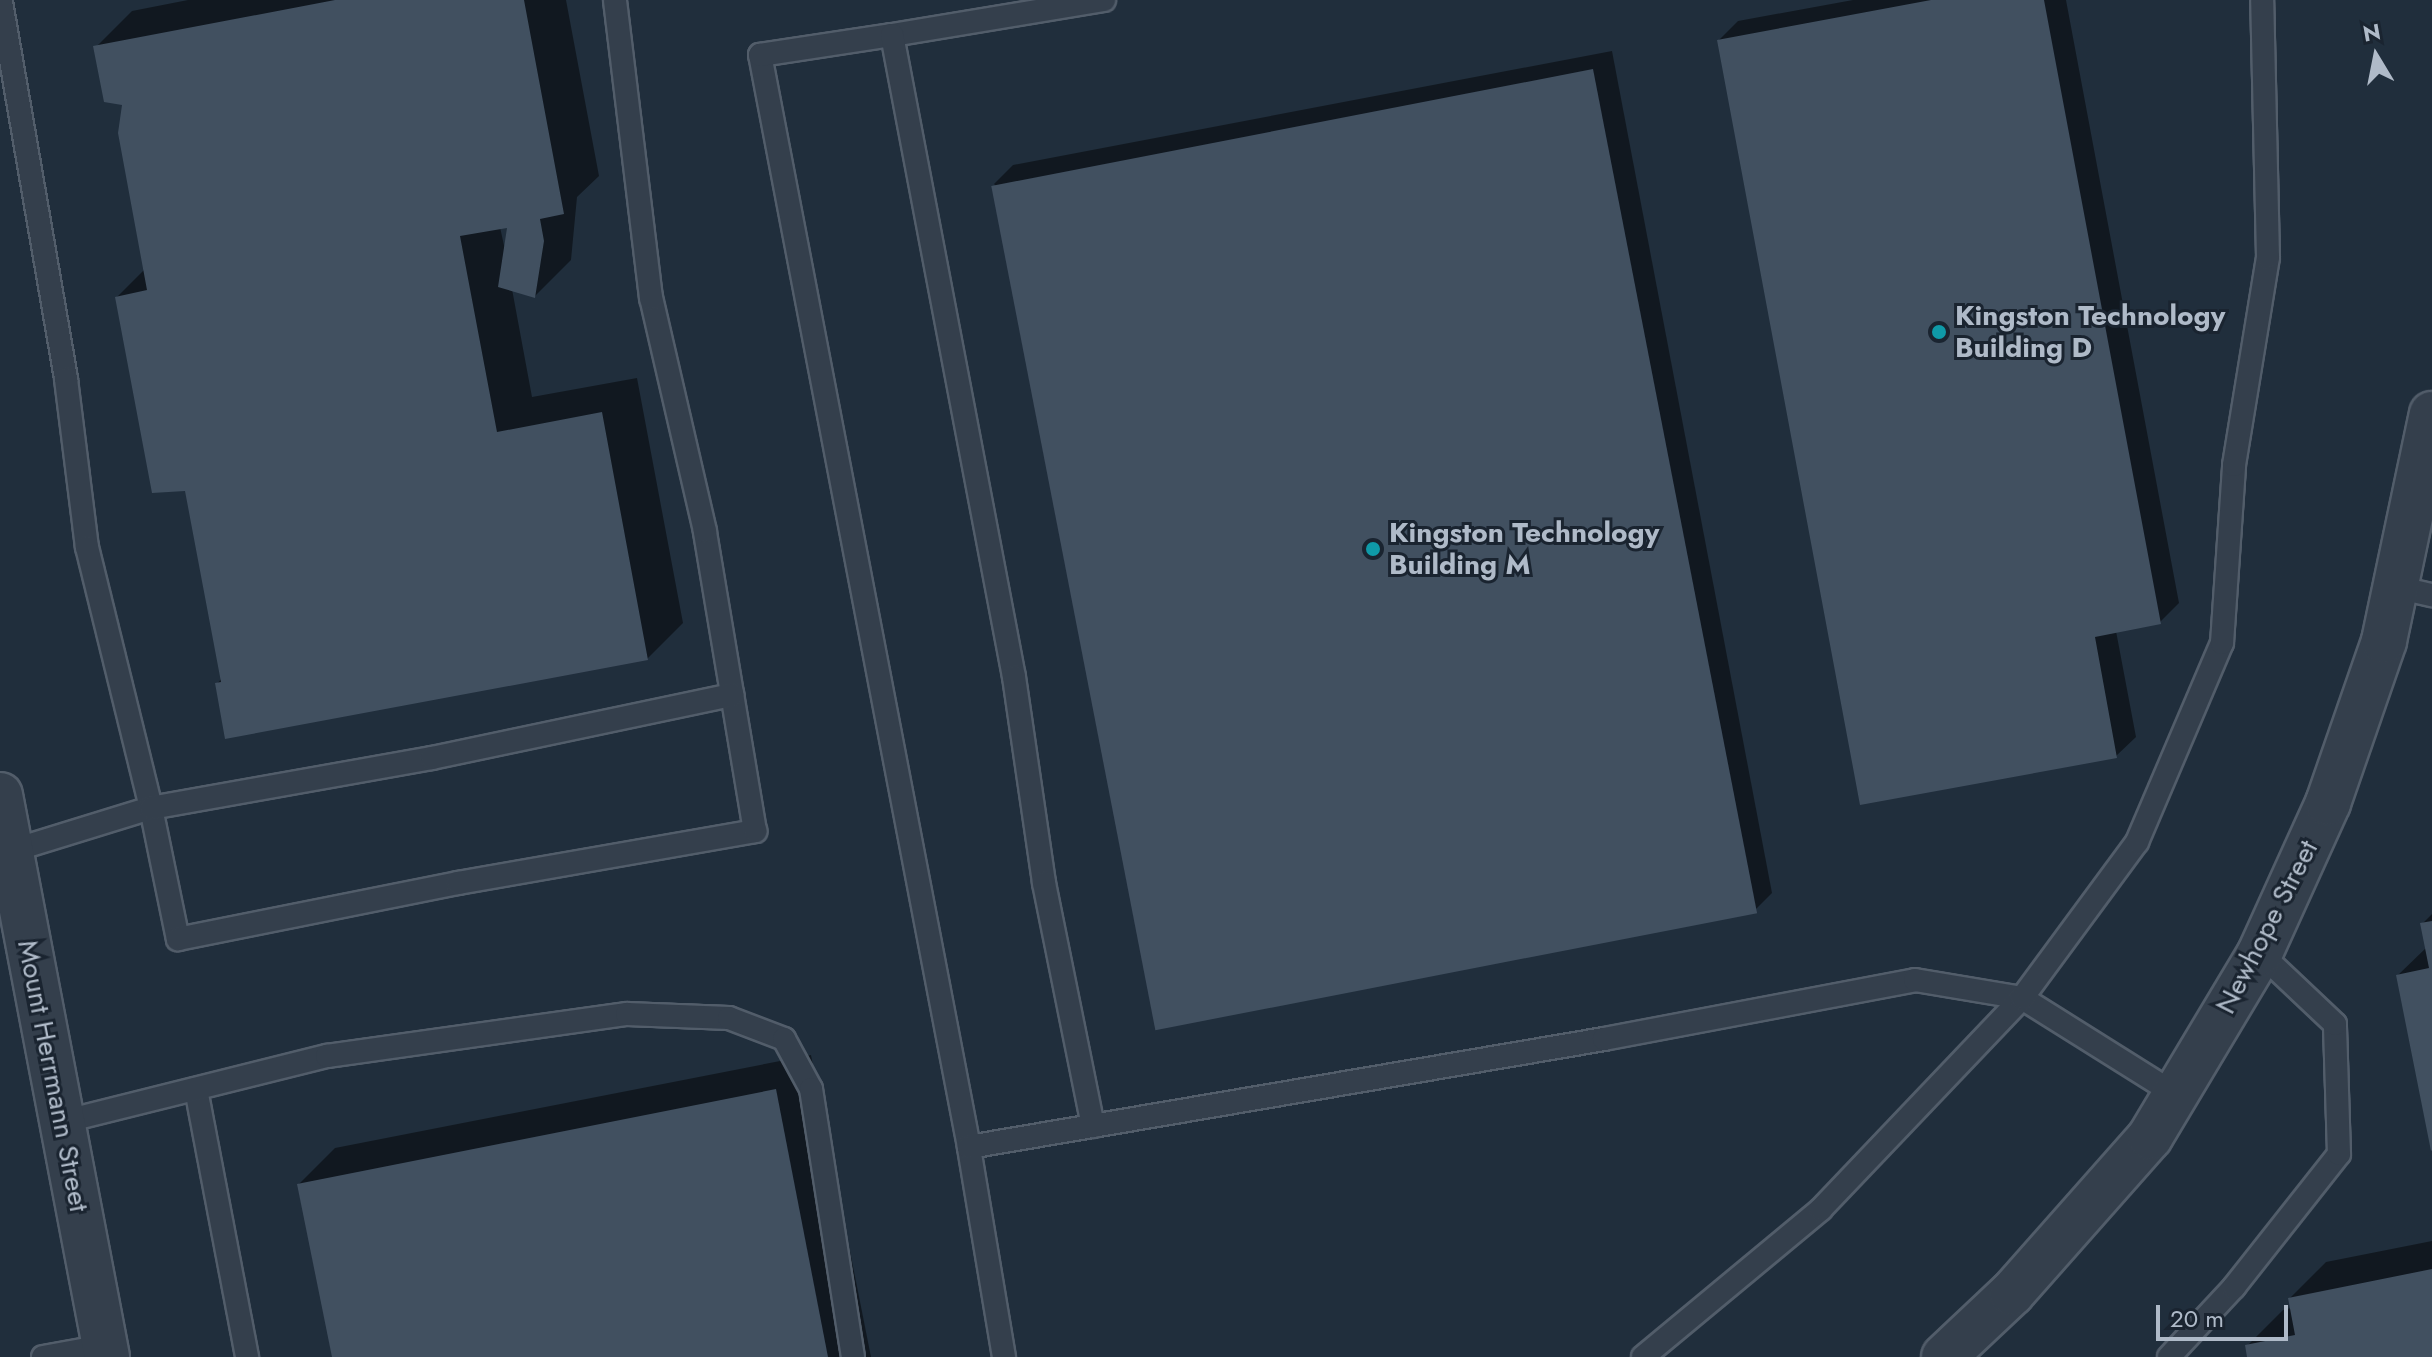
<!DOCTYPE html>
<html>
<head>
<meta charset="utf-8">
<style>
  body { margin:0 }
  #map { position:relative; width:2432px; height:1357px; overflow:hidden; background:#202e3c; font-family:Jost,sans-serif }
  div>[style] { position:absolute }
  .shadow>* { inset:0; background:#0007 }
  .building>* { inset:0; background:#415060; transform-origin:0 0 }
  .roads { filter:drop-shadow(2px 0 #525d6a) drop-shadow(-2px 0 #525d6a) drop-shadow(0 2px #525d6a) drop-shadow(0 -2px #525d6a) }
  .service>* { height:22px; margin:-11px; padding:0 11px; transform-origin:11px; border-radius:11px; background:#343f4c }
  .minor>* { height:44px; margin:-22px; padding:0 22px; transform-origin:22px; border-radius:22px; background:#343f4c }
  .tertiary>* { height:44px; margin:-22px; padding:0 22px; transform-origin:22px; border-radius:22px; background:#343f4c }
  .dots>* { width:22px; height:22px; translate:-50% -50%; box-sizing:border-box; border:4px solid #1a2430; border-radius:50% }
  span { translate:-50% -50%; white-space:nowrap; text-align:center; line-height:1.15; -webkit-text-stroke:6px #1a2430; paint-order:stroke }
  .poi-label { font-size:28px; color:#afbac8; font-weight:700 }
  .left { translate:0 -50%; text-align:left }
  .street-label { font-size:28px; color:#afbac8 }
  .north { position:absolute; left:2336px; top:16px; width:80px; height:80px; -webkit-text-stroke:6px #1a2430; paint-order:stroke; rotate:350deg; font-size:22px; font-weight:700; line-height:32px; text-align:center; color:#afbac8 }
  .north::after { content:''; display:block; margin:auto; width:28px; height:36px; background:#afbac8; clip-path:polygon(50% 0,100% 100%,50% 72%,0 100%) }
  .scale { position:absolute; left:2156px; top:1305px; width:132px; height:36px; box-sizing:border-box; border:4px solid #afbac8; border-top:0; padding-left:10px; font-size:24px; line-height:28px; white-space:nowrap; color:#afbac8; -webkit-text-stroke:6px #1a2430; paint-order:stroke }
</style>
</head>
<body>
<div id="map">
  <div class="shadow">
    <div style="clip-path:polygon(evenodd,188px 0,566px 0,599px 176px,577px 197px,571px 260px,535px 296px,512px 289px,532px 397px,637px 378px,683px 623px,647px 659px,217px 684px,222px 678px,187px 489px,117px 297px,145px 269px,124px 104px,96px 47px,132px 11px,188px 0,509px 225px,505px 250px,500px 227px,509px 225px)"></div>
    <div style="clip-path:polygon(1853px 0,2066px 0,2179px 603px,2160px 622px,2116px 631px,2136px 737px,2116px 756px,1719px 40px,1738px 21px)"></div>
    <div style="clip-path:polygon(1612px 51px,1772px 893px,1753px 912px,994px 184px,1013px 165px)"></div>
    <div style="clip-path:polygon(2432px 914px,2432px 1147px,2398px 975px,2427px 947px,2422px 924px)"></div>
    <div style="clip-path:polygon(811px 1055px,871px 1357px,334px 1357px,299px 1184px,335px 1148px)"></div>
    <div style="clip-path:polygon(2432px 1241px,2432px 1357px,2249px 1357px,2247px 1346px,2283px 1310px,2292px 1308px,2290px 1298px,2326px 1262px)"></div>
  </div>
  <div class="building">
    <div style="clip-path:polygon(335px 0,524px 0,564px 214px,540px 219px,544px 241px,535px 298px,498px 287px,507px 228px,460px 236px,497px 432px,602px 412px,648px 660px,225px 739px,215px 683px,221px 682px,185px 491px,152px 493px,115px 297px,147px 290px,118px 133px,122px 105px,104px 102px,93px 46px)"></div>
    <div style="clip-path:polygon(1931px 0,2044px 0,2161px 624px,2095px 637px,2117px 758px,1860px 805px,1717px 40px)"></div>
    <div style="left:1593px;top:69px;width:860px;height:613px;rotate:79deg"></div>
    <div style="clip-path:polygon(2432px 921px,2432px 1150px,2431px 1151px,2396px 975px,2429px 968px,2420px 923px)"></div>
    <div style="clip-path:polygon(776px 1089px,828px 1357px,332px 1357px,297px 1184px)"></div>
    <div style="clip-path:polygon(2432px 1269px,2432px 1357px,2247px 1357px,2245px 1345px,2295px 1335px,2288px 1298px)"></div>
  </div>
  <div class="roads">
    <div class="service">
      <div style="left:1px;top:2px;width:383px;rotate:80.2deg"></div>
      <div style="left:66px;top:379px;width:169px;rotate:82.9deg"></div>
      <div style="left:87px;top:547px;width:269px;rotate:76.2deg"></div>
      <div style="left:151px;top:808px;width:134px;rotate:78.4deg"></div>
      <div style="left:178px;top:939px;width:286px;rotate:-11.3deg"></div>
      <div style="left:458px;top:883px;width:302px;rotate:-9.9deg"></div>
      <div style="left:755px;top:831px;width:304px;rotate:-99.5deg"></div>
      <div style="left:705px;top:531px;width:239px;rotate:-103deg"></div>
      <div style="left:651px;top:298px;width:300px;rotate:-96.9deg"></div>
      <div style="left:892px;top:35px;width:215px;rotate:-9.4deg"></div>
      <div style="left:2396px;top:587px;width:37px;rotate:13deg"></div>
      <div style="left:11px;top:851px;width:146px;rotate:-17.1deg"></div>
      <div style="left:151px;top:808px;width:285px;rotate:-10.1deg"></div>
      <div style="left:432px;top:758px;width:307px;rotate:-11.9deg"></div>
      <div style="left:196px;top:1089px;width:273px;rotate:79.2deg"></div>
      <div style="left:62px;top:1122px;width:273px;rotate:-14deg"></div>
      <div style="left:327px;top:1056px;width:303px;rotate:-8deg"></div>
      <div style="left:627px;top:1014px;width:102px;rotate:2.2deg"></div>
      <div style="left:729px;top:1018px;width:59px;rotate:20.9deg"></div>
      <div style="left:784px;top:1039px;width:57px;rotate:61.6deg"></div>
      <div style="left:811px;top:1089px;width:271px;rotate:81.1deg"></div>
      <div style="left:969px;top:1147px;width:1112px;rotate:-100.83deg"></div>
      <div style="left:760px;top:55px;width:134px;rotate:-8.6deg"></div>
      <div style="left:892px;top:35px;width:653px;rotate:79.24deg"></div>
      <div style="left:1014px;top:677px;width:208px;rotate:81.7deg"></div>
      <div style="left:1044px;top:883px;width:248px;rotate:78.6deg"></div>
      <div style="left:43px;top:1357px;width:63px;rotate:-10.1deg"></div>
      <div style="left:1004px;top:1357px;width:213px;rotate:-99.5deg"></div>
      <div style="left:969px;top:1147px;width:644px;rotate:-9.65deg"></div>
      <div style="left:1604px;top:1039px;width:317px;rotate:-10.7deg"></div>
      <div style="left:1915px;top:980px;width:109px;rotate:9.5deg"></div>
      <div style="left:2022px;top:998px;width:181px;rotate:32.1deg"></div>
      <div style="left:1643px;top:1357px;width:231px;rotate:-39.7deg"></div>
      <div style="left:1821px;top:1209px;width:291px;rotate:-46.4deg"></div>
      <div style="left:2022px;top:998px;width:194px;rotate:-53.6deg"></div>
      <div style="left:2137px;top:842px;width:216px;rotate:-66.9deg"></div>
      <div style="left:2222px;top:643px;width:178px;rotate:-86.1deg"></div>
      <div style="left:2234px;top:465px;width:211px;rotate:-80.7deg"></div>
      <div style="left:2268px;top:257px;width:257px;rotate:-91.3deg"></div>
      <div style="left:2169px;top:1357px;width:96px;rotate:-47.1deg"></div>
      <div style="left:2234px;top:1287px;width:169px;rotate:-51.7deg"></div>
      <div style="left:2339px;top:1154px;width:130px;rotate:-91.8deg"></div>
      <div style="left:2335px;top:1024px;width:103px;rotate:-136.6deg"></div>
    </div>
    <div class="minor">
      <div style="left:0;top:795px;width:572px;rotate:79.22deg"></div>
    </div>
    <div class="tertiary">
      <div style="left:1944px;top:1357px;width:93px;rotate:-43.3deg"></div>
      <div style="left:2012px;top:1293px;width:208px;rotate:-48.5deg"></div>
      <div style="left:2150px;top:1137px;width:214px;rotate:-59.1deg"></div>
      <div style="left:2260px;top:953px;width:165px;rotate:-65.6deg"></div>
      <div style="left:2328px;top:803px;width:171px;rotate:-70.9deg"></div>
      <div style="left:2384px;top:641px;width:232px;rotate:-78.1deg"></div>
    </div>
  </div>
  <div class="dots">
    <div style="left:1939px;top:332px;background:#0f9aa8"></div>
    <div style="left:1373px;top:549px;background:#0f9aa8"></div>
  </div>
  <div class="poi-label">
    <span class="left" style="left:1955px;top:332px">Kingston Technology<br>Building D</span>
    <span class="left" style="left:1389px;top:549px">Kingston Technology<br>Building M</span>
  </div>
  <div class="street-label">
    <span style="left:2267px;top:927px;rotate:-63deg">Newhope Street</span>
    <span style="left:53px;top:1076px;rotate:79deg">Mount Herrmann Street</span>
  </div>
  <div class="north">N</div>
  <div class="scale">20 m</div>
</div>
</body>
</html>
